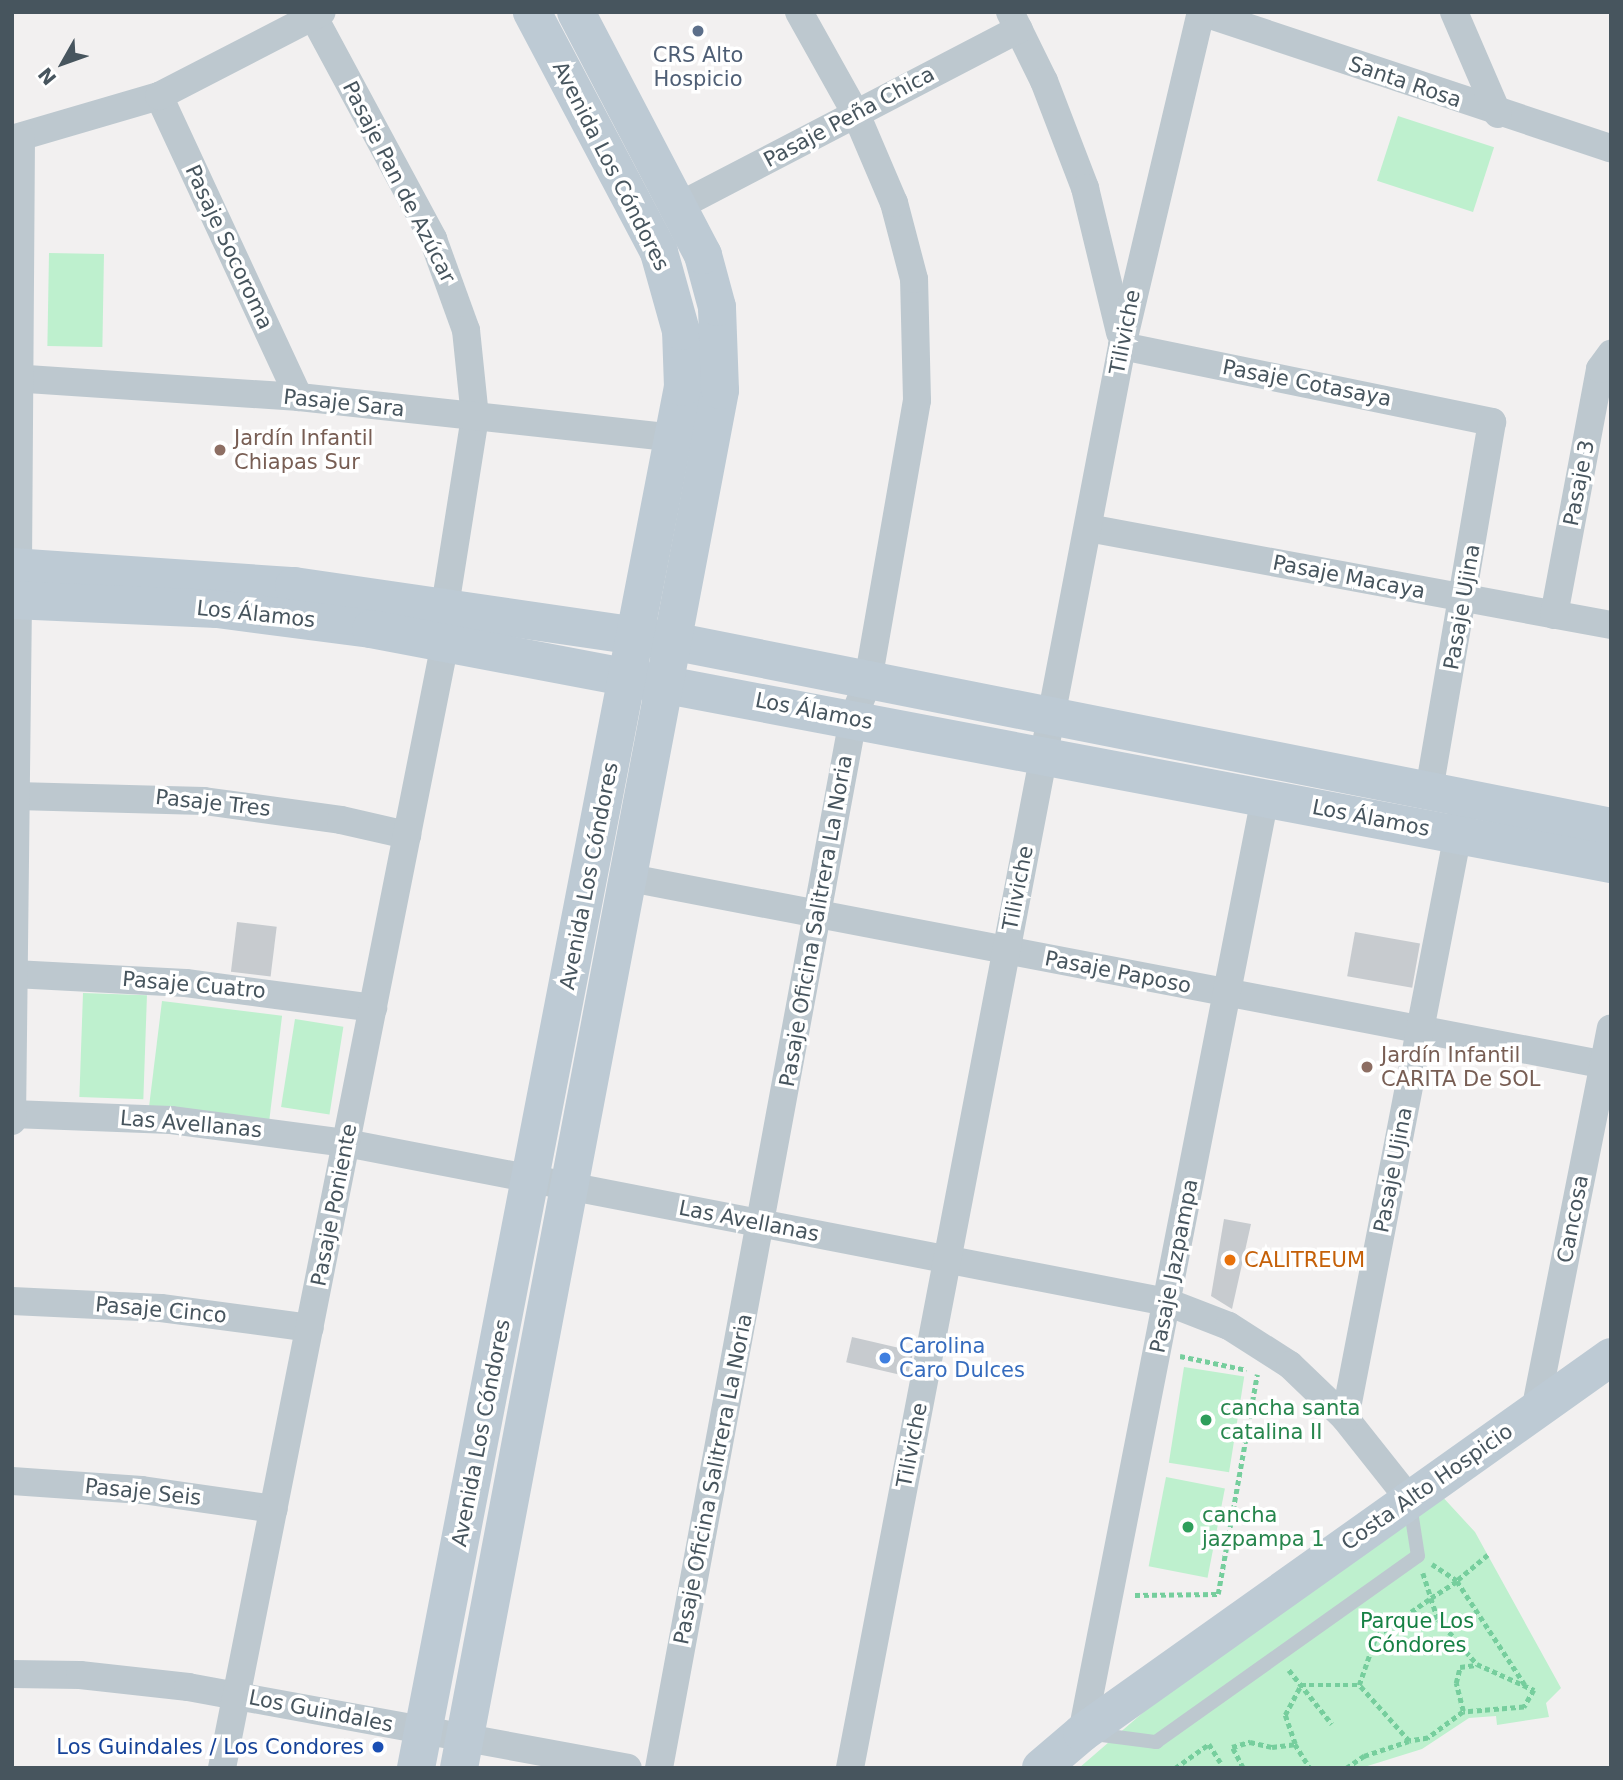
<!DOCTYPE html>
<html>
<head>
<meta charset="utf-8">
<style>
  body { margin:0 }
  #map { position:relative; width:1623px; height:1780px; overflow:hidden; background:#f2f0f0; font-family:"DejaVu Sans",sans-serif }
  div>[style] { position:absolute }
  .green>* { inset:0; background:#bef0ce; transform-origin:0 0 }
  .building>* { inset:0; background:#c7cbcf; transform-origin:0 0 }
  .path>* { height:4.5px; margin-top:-2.25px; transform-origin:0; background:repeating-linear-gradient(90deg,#76ce9d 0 5px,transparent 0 8.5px) }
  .lane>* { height:14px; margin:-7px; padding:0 7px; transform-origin:7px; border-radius:7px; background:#bdc8cf }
  .street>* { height:28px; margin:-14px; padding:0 14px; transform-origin:14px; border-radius:14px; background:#bdc8cf }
  .secondary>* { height:38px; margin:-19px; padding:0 19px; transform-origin:19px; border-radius:19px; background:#bdcad4 }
  .dots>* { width:19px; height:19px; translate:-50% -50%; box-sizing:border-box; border:4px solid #fff; border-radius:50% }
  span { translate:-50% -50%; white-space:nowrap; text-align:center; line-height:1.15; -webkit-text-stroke:7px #fff; paint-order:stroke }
  .service-label { font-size:21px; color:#4e5e75 }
  .street-label { font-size:21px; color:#47555e }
  .education-label { font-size:21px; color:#785e54 }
  .left { translate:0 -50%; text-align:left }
  .food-label { font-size:21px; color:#c56008 }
  .shop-label { font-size:21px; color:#366cbe }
  .leisure-label { font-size:21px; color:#27864d }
  .park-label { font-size:21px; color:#168144 }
  .transit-label { font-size:21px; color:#164399 }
  .right { translate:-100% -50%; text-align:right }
  .frame { position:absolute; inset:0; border:14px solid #47555e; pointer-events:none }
  .north { position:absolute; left:28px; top:28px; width:70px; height:70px; -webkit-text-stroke:5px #fff; paint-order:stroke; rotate:230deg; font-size:19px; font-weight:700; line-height:28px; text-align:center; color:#47555e }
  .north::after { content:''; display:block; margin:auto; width:24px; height:32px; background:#47555e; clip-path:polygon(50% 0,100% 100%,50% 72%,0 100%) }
</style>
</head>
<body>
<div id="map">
  <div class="green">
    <div style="left:1398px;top:116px;width:101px;height:68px;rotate:18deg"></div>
    <div style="left:49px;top:253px;width:55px;height:93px;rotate:1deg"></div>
    <div style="left:83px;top:993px;width:64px;height:104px;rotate:2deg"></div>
    <div style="left:162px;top:1001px;width:121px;height:106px;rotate:7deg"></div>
    <div style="left:295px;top:1019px;width:49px;height:89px;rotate:9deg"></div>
    <div style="left:1184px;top:1367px;width:61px;height:97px;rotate:9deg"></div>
    <div style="left:1166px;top:1477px;width:60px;height:91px;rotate:11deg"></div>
    <div style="clip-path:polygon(1439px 1493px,1475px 1532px,1561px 1688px,1546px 1703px,1549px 1717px,1497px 1725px,1496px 1716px,1469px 1718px,1422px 1749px,1361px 1768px,1079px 1768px,1154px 1703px)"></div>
  </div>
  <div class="building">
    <div style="left:237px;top:922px;width:40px;height:50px;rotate:7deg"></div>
    <div style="left:1355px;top:932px;width:66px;height:45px;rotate:10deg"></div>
    <div style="clip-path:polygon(1224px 1219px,1251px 1224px,1232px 1309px,1211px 1296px)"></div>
    <div style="left:852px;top:1337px;width:63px;height:26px;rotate:13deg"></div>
  </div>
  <div class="path">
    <div style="left:1180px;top:1356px;width:68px;rotate:11.8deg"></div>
    <div style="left:1488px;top:1555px;width:40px;rotate:140deg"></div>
    <div style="left:1457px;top:1581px;width:124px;rotate:56.8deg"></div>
    <div style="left:1423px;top:1573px;width:26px;rotate:72deg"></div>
    <div style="left:1431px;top:1598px;width:22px;rotate:72deg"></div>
    <div style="left:1438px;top:1619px;width:60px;rotate:49.1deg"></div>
    <div style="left:1477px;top:1664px;width:63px;rotate:24.5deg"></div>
    <div style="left:1534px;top:1690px;width:20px;rotate:120deg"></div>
    <div style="left:1524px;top:1707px;width:61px;rotate:175.3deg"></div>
    <div style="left:1463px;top:1712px;width:44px;rotate:143.4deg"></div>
    <div style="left:1428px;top:1738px;width:19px;rotate:171deg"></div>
    <div style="left:1409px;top:1741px;width:75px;rotate:-131.8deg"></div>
    <div style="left:1359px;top:1685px;width:52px;rotate:-70.9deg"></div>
    <div style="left:1376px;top:1636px;width:67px;rotate:-34.6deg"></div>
    <div style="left:1431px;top:1598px;width:31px;rotate:-33deg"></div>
    <div style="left:1457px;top:1581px;width:30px;rotate:-147deg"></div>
    <div style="left:1135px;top:1595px;width:83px;rotate:-0.7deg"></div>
    <div style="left:1218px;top:1594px;width:223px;rotate:-79.9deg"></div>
    <div style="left:1289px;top:1670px;width:69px;rotate:51.5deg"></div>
    <div style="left:1463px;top:1711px;width:29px;rotate:-104deg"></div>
    <div style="left:1456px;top:1683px;width:16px;rotate:-76deg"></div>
    <div style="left:1460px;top:1667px;width:16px;rotate:-7deg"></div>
    <div style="left:1295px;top:1744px;width:28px;rotate:58deg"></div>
    <div style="left:1175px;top:1768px;width:42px;rotate:-35.2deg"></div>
    <div style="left:1209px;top:1744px;width:22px;rotate:58deg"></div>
    <div style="left:1243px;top:1768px;width:24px;rotate:-118deg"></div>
    <div style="left:1232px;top:1747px;width:19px;rotate:-16deg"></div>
    <div style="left:1250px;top:1742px;width:23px;rotate:13deg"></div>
    <div style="left:1272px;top:1747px;width:23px;rotate:-7deg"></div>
    <div style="left:1295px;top:1744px;width:31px;rotate:-109deg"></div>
    <div style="left:1285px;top:1715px;width:34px;rotate:-62deg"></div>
    <div style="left:1301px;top:1685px;width:58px"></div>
    <div style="left:1346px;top:1768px;width:22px;rotate:-34deg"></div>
    <div style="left:1364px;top:1756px;width:47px;rotate:-18.4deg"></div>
  </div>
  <div class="lane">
    <div style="left:1094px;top:1734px;width:63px;rotate:7.4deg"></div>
    <div style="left:1156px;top:1742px;width:321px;rotate:-35.4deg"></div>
    <div style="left:1418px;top:1556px;width:52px;rotate:-98.9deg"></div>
  </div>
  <div class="street">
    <div style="left:311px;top:12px;width:258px;rotate:61.7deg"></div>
    <div style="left:433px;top:239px;width:97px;rotate:70.1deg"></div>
    <div style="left:466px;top:330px;width:87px;rotate:84.1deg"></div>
    <div style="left:475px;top:417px;width:191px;rotate:99deg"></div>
    <div style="left:1010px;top:12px;width:77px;rotate:63.8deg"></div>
    <div style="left:1044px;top:81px;width:115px;rotate:69deg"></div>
    <div style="left:1085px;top:188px;width:149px;rotate:76.4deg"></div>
    <div style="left:1201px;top:12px;width:432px;rotate:18.4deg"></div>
    <div style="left:1454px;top:12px;width:111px;rotate:66.7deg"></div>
    <div style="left:159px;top:96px;width:332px;rotate:65.1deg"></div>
    <div style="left:12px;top:139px;width:153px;rotate:-16.3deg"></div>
    <div style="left:159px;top:96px;width:183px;rotate:-27.3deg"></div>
    <div style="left:679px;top:206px;width:383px;rotate:-27.5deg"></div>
    <div style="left:1122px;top:346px;width:378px;rotate:11.6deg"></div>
    <div style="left:1492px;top:422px;width:374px;rotate:99.7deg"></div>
    <div style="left:12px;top:378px;width:288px;rotate:3.8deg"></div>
    <div style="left:299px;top:397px;width:378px;rotate:6.2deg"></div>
    <div style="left:1088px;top:528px;width:532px;rotate:10.51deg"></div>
    <div style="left:18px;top:567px;width:429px;rotate:-89.6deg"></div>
    <div style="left:1554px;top:615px;width:250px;rotate:-79.4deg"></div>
    <div style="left:1600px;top:369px;width:19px;rotate:-54deg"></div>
    <div style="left:16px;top:796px;width:188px;rotate:1.5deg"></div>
    <div style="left:204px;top:801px;width:138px;rotate:7.9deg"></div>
    <div style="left:341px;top:820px;width:68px;rotate:12.8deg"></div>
    <div style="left:625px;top:877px;width:1004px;rotate:10.85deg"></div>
    <div style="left:14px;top:974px;width:172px;rotate:3deg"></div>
    <div style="left:186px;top:983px;width:189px;rotate:7.6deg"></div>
    <div style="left:12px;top:1114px;width:159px;rotate:2.2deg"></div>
    <div style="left:171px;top:1120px;width:177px;rotate:7.5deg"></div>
    <div style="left:346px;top:1143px;width:836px;rotate:10.96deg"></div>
    <div style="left:1167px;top:1302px;width:66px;rotate:21.2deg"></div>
    <div style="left:1229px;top:1326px;width:72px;rotate:32.6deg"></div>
    <div style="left:1290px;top:1365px;width:76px;rotate:43.9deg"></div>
    <div style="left:1345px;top:1418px;width:105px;rotate:51.6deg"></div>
    <div style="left:12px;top:1121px;width:521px;rotate:-89.34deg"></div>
    <div style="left:12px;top:1301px;width:149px;rotate:2.7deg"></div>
    <div style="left:161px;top:1308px;width:150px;rotate:7.6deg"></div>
    <div style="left:1535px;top:1411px;width:390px;rotate:-78.8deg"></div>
    <div style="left:1345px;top:1418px;width:611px;rotate:-79.06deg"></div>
    <div style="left:12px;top:1481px;width:130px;rotate:4deg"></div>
    <div style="left:142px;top:1490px;width:133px;rotate:8.2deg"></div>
    <div style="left:12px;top:1674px;width:68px;rotate:0.8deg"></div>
    <div style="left:80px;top:1675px;width:109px;rotate:6.3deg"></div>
    <div style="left:188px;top:1687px;width:447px;rotate:10.4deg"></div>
    <div style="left:1082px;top:1733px;width:953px;rotate:-78.93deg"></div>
    <div style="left:222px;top:1768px;width:1147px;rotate:-78.79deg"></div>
    <div style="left:659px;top:1768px;width:1067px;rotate:-79.52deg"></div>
    <div style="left:853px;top:719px;width:41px;rotate:-68.5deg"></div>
    <div style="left:868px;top:681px;width:285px;rotate:-80.1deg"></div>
    <div style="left:917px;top:400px;width:121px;rotate:-91.4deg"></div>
    <div style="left:914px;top:279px;width:79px;rotate:-104.7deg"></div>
    <div style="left:894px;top:203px;width:97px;rotate:-113.1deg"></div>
    <div style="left:856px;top:114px;width:117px;rotate:-119.2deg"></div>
    <div style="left:850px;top:1768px;width:1448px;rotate:-79.17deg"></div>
    <div style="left:1122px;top:346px;width:343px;rotate:-76.7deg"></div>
  </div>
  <div class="secondary">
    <div style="left:12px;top:567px;width:283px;rotate:3.9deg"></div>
    <div style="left:294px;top:586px;width:382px;rotate:8.3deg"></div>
    <div style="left:672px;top:641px;width:957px;rotate:11.2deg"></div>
    <div style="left:12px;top:600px;width:205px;rotate:2.5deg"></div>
    <div style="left:217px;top:609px;width:155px;rotate:7.4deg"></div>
    <div style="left:371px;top:629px;width:1262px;rotate:10.73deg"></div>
    <div style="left:416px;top:1768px;width:1407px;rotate:-79.06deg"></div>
    <div style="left:683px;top:387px;width:56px;rotate:-92deg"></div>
    <div style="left:681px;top:331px;width:82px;rotate:-105.6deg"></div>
    <div style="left:659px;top:252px;width:272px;rotate:-117.9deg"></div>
    <div style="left:459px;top:1768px;width:1402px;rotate:-79.27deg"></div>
    <div style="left:720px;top:390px;width:83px;rotate:-92.1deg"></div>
    <div style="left:717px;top:307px;width:54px;rotate:-105.1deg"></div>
    <div style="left:703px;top:255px;width:274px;rotate:-117.6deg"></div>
    <div style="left:1041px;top:1768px;width:54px;rotate:-40.5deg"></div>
    <div style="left:1082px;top:1733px;width:649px;rotate:-35.4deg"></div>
  </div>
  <div class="dots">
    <div style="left:698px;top:31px;background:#5c6f8a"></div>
    <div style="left:220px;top:450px;background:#8d6e63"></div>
    <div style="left:1367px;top:1067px;background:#8d6e63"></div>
    <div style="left:1230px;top:1260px;background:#e8710a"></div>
    <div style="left:885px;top:1358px;background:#3f7fe0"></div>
    <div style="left:1206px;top:1420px;background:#2e9e5b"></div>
    <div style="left:1188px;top:1527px;background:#2e9e5b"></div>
    <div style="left:378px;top:1747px;background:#1a4fb4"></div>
  </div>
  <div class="service-label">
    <span style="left:698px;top:67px">CRS Alto<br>Hospicio</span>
  </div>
  <div class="street-label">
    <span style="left:1405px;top:82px;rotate:19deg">Santa Rosa</span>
    <span style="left:849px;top:117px;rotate:-28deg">Pasaje Peña Chica</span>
    <span style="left:611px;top:166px;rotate:63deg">Avenida Los Cóndores</span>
    <span style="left:399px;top:182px;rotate:63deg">Pasaje Pan de Azúcar</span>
    <span style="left:229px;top:247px;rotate:65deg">Pasaje Socoroma</span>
    <span style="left:1125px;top:332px;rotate:-79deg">Tiliviche</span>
    <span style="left:1307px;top:383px;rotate:11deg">Pasaje Cotasaya</span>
    <span style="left:344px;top:403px;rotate:6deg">Pasaje Sara</span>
    <span style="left:1579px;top:483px;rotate:-79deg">Pasaje 3</span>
    <span style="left:1349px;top:577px;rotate:11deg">Pasaje Macaya</span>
    <span style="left:1462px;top:607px;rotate:-80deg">Pasaje Ujina</span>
    <span style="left:256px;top:614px;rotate:6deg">Los Álamos</span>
    <span style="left:814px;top:711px;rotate:11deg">Los Álamos</span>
    <span style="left:213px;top:803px;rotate:6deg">Pasaje Tres</span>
    <span style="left:1371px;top:818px;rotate:11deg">Los Álamos</span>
    <span style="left:589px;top:876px;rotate:-79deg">Avenida Los Cóndores</span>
    <span style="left:1018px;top:888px;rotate:-79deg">Tiliviche</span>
    <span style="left:816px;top:921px;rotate:-80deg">Pasaje Oficina Salitrera La Noria</span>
    <span style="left:1118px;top:972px;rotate:11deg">Pasaje Paposo</span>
    <span style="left:194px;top:985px;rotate:5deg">Pasaje Cuatro</span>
    <span style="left:191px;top:1124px;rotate:5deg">Las Avellanas</span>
    <span style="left:1393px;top:1170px;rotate:-79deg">Pasaje Ujina</span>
    <span style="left:334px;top:1205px;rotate:-79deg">Pasaje Poniente</span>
    <span style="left:1573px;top:1219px;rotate:-79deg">Cancosa</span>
    <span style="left:749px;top:1221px;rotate:11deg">Las Avellanas</span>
    <span style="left:1174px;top:1266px;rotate:-79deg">Pasaje Jazpampa</span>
    <span style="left:161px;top:1310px;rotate:5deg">Pasaje Cinco</span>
    <span style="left:481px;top:1433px;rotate:-79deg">Avenida Los Cóndores</span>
    <span style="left:912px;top:1445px;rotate:-79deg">Tiliviche</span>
    <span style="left:713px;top:1479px;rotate:-79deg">Pasaje Oficina Salitrera La Noria</span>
    <span style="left:1427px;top:1487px;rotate:-35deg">Costa Alto Hospicio</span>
    <span style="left:143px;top:1492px;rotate:6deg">Pasaje Seis</span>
    <span style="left:321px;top:1711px;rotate:11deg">Los Guindales</span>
  </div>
  <div class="education-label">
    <span class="left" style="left:234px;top:450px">Jardín Infantil<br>Chiapas Sur</span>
    <span class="left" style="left:1381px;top:1067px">Jardín Infantil<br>CARITA De SOL</span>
  </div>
  <div class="food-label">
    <span class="left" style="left:1244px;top:1260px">CALITREUM</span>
  </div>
  <div class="shop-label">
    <span class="left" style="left:899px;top:1358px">Carolina<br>Caro Dulces</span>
  </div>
  <div class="leisure-label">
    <span class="left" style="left:1220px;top:1420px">cancha santa<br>catalina II</span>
    <span class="left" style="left:1202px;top:1527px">cancha<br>jazpampa 1</span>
  </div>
  <div class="park-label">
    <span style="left:1417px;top:1633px">Parque Los<br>Cóndores</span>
  </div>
  <div class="transit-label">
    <span class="right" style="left:364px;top:1747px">Los Guindales / Los Condores</span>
  </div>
  <div class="frame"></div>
  <div class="north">N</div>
</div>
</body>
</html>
